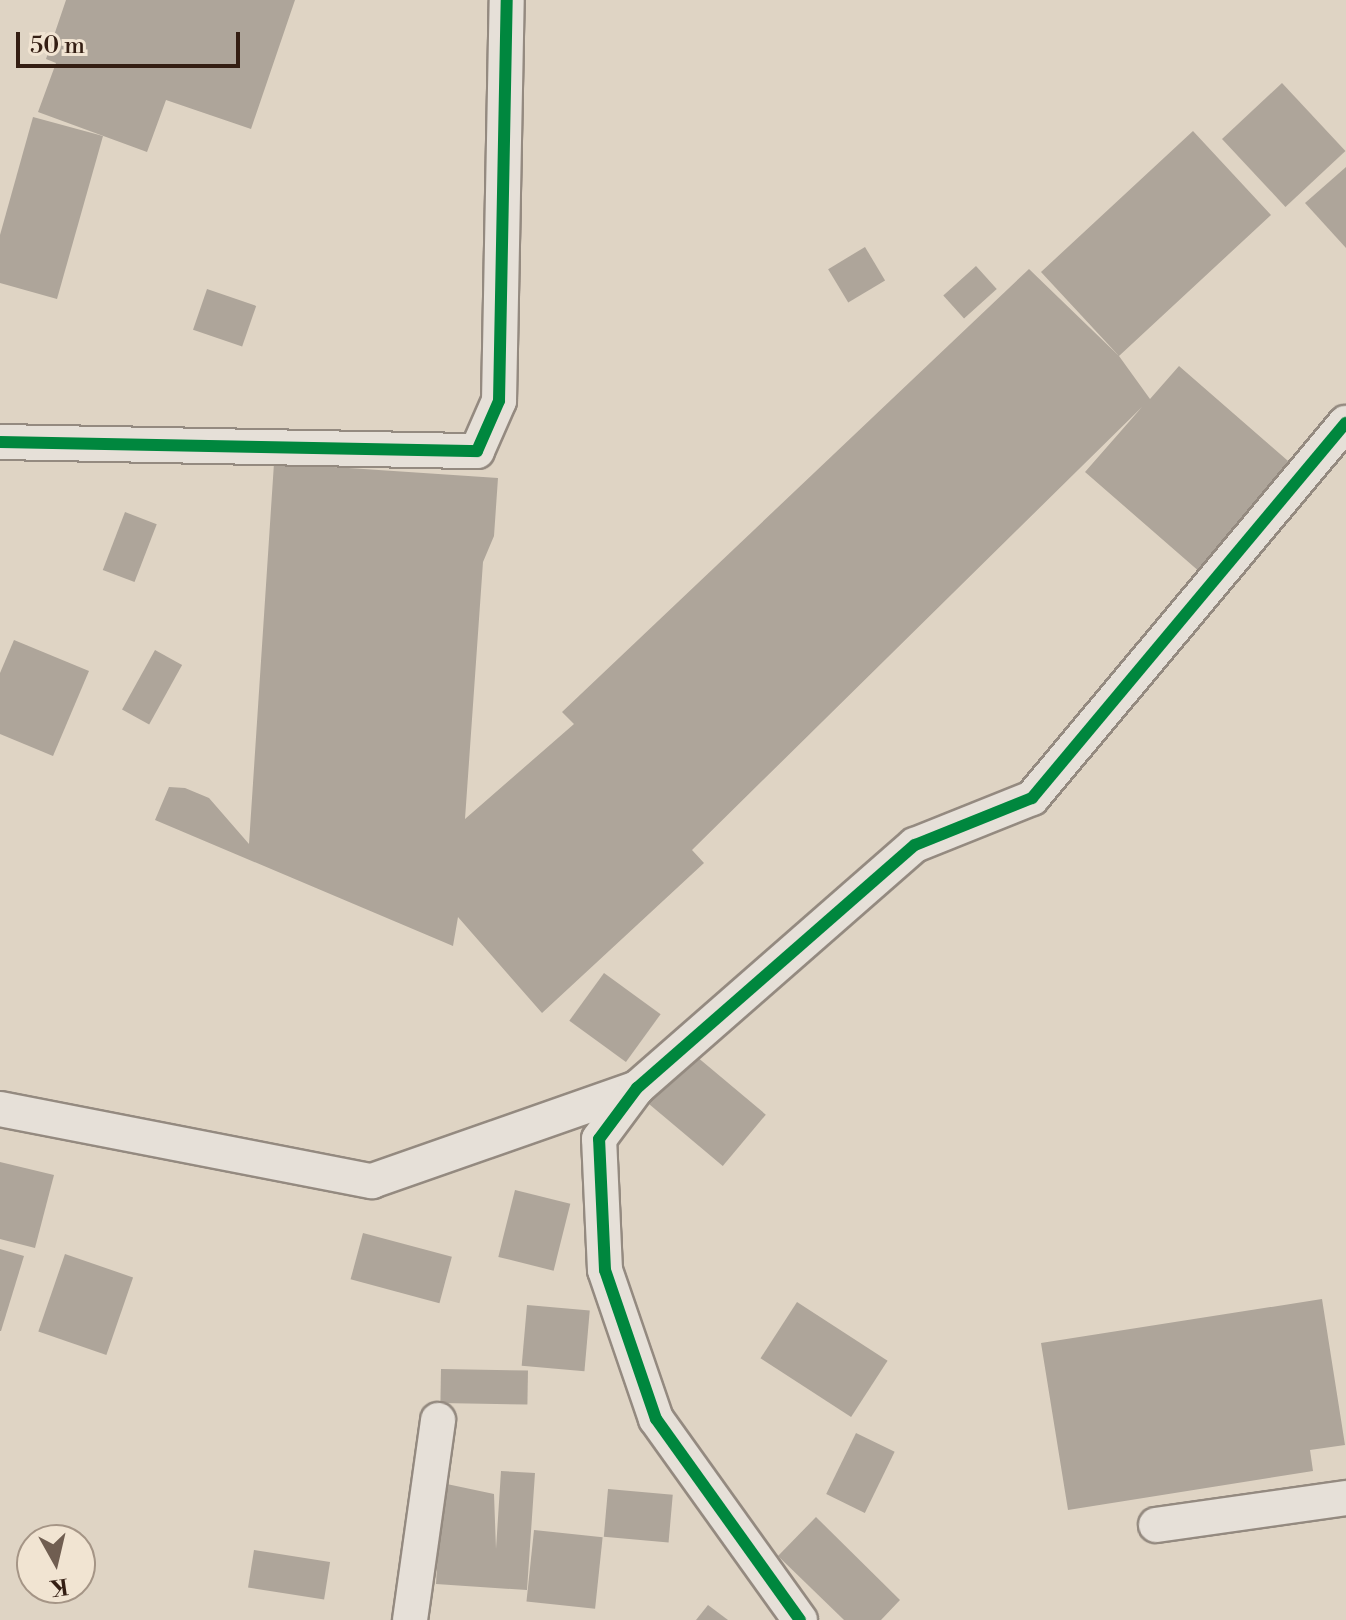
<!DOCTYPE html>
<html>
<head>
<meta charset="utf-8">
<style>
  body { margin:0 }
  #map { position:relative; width:1346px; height:1620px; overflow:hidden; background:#dfd4c4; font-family:"Libre Bodoni",serif }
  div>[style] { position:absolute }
  .building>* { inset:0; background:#aea59a; transform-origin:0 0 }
  .roads { filter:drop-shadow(2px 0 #948a80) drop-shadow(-2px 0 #948a80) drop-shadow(0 2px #948a80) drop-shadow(0 -2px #948a80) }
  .minor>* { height:34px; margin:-17px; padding:0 17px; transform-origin:17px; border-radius:17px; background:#e6e0d8 }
  .cycleway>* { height:12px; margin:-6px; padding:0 6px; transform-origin:6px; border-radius:6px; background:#00873e }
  span { translate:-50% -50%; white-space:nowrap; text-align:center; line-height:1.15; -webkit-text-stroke:7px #f1e4d2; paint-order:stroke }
  .north { position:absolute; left:16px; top:1524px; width:80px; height:80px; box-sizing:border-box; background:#f1e4d2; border:2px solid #a59586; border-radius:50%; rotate:172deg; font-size:22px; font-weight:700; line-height:32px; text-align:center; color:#341e13 }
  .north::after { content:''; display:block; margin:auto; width:28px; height:36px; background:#705e51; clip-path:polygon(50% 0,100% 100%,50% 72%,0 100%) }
  .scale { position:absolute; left:16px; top:32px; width:224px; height:36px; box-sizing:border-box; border:4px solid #341e13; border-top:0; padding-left:10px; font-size:24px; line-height:28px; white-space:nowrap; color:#341e13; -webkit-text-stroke:6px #f1e4d2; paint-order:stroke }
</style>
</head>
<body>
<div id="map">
  <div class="building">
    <div style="clip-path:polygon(66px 0,295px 0,251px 129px,166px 100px,147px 152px,38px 112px,56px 63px,46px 59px)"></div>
    <div style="left:1282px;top:83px;width:93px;height:82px;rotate:47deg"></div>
    <div style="clip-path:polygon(33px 117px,103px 136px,57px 299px,0 283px,0 235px)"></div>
    <div style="clip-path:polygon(1193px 131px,1271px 215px,1119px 356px,1150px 399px,1179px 366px,1295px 467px,1201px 573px,1085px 472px,1142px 407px,692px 850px,704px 863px,542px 1013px,458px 917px,453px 946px,155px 820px,169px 787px,185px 788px,209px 798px,249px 844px,274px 463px,498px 478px,494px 536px,483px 562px,465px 819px,574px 724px,562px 712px,1029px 269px,1119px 356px,1041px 272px)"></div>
    <div style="clip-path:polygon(1346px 167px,1346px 248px,1305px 203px)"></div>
    <div style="left:865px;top:247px;width:39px;height:43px;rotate:59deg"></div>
    <div style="left:976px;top:266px;width:31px;height:44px;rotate:48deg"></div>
    <div style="left:207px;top:289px;width:52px;height:43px;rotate:19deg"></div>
    <div style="left:125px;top:512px;width:34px;height:62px;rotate:21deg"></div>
    <div style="clip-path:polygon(14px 640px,89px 671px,53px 756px,0 734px,0 673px)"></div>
    <div style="left:155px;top:650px;width:31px;height:68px;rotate:29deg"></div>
    <div style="left:604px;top:973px;width:70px;height:59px;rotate:36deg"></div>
    <div style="left:690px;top:1051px;width:99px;height:67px;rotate:40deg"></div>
    <div style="clip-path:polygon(0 1162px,54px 1175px,35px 1248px,0 1239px)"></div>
    <div style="left:515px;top:1190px;width:57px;height:69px;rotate:14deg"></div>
    <div style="left:363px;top:1233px;width:92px;height:48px;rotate:15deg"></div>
    <div style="clip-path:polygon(0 1249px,24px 1256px,1px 1331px,0 1331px)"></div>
    <div style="left:65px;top:1254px;width:72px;height:82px;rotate:19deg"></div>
    <div style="clip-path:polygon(1322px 1299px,1345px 1445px,1310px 1450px,1313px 1471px,1068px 1510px,1041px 1343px)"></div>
    <div style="left:797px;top:1302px;width:108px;height:67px;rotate:33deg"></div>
    <div style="left:527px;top:1305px;width:63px;height:61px;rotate:5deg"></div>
    <div style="left:441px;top:1369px;width:87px;height:34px;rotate:1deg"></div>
    <div style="left:856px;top:1433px;width:43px;height:68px;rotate:26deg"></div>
    <div style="clip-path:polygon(501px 1471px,535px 1473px,527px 1590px,436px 1584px,442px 1483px,494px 1494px,496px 1549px)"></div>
    <div style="left:608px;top:1489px;width:65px;height:48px;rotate:5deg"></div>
    <div style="clip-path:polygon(816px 1517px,900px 1600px,881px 1620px,844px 1620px,778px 1556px)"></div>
    <div style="left:534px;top:1530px;width:69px;height:72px;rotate:6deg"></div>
    <div style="left:254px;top:1550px;width:77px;height:38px;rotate:9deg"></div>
    <div style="clip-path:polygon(708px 1605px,728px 1620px,696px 1620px)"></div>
  </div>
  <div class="roads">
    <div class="minor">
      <div style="left:0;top:442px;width:477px;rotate:1.1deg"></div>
      <div style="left:477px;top:451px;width:55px;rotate:-66.3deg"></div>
      <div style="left:499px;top:401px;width:401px;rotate:-88.9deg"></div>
      <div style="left:0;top:1109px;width:379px;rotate:11deg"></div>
      <div style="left:372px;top:1181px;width:281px;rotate:-19.3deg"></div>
      <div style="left:1156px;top:1525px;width:192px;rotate:-8.1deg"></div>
      <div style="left:410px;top:1620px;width:202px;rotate:-82deg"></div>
      <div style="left:800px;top:1620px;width:247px;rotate:-125.6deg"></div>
      <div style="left:656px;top:1419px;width:157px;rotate:-108.9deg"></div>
      <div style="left:605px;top:1270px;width:131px;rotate:-92.6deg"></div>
      <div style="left:599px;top:1139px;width:64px;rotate:-53.3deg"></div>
      <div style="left:637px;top:1088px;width:369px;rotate:-41.2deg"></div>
      <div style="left:915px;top:845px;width:126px;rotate:-21.9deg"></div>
      <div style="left:1032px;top:798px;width:489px;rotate:-50.1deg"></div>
    </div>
  </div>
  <div class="cycleway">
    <div style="left:0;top:442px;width:477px;rotate:1.1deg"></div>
    <div style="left:477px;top:451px;width:55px;rotate:-66.3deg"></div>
    <div style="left:499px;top:401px;width:401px;rotate:-88.9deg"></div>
    <div style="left:800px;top:1620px;width:247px;rotate:-125.6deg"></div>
    <div style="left:656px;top:1419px;width:157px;rotate:-108.9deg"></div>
    <div style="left:605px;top:1270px;width:131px;rotate:-92.6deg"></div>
    <div style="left:599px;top:1139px;width:64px;rotate:-53.3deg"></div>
    <div style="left:637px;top:1088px;width:369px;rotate:-41.2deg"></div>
    <div style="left:915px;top:845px;width:126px;rotate:-21.9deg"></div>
    <div style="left:1032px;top:798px;width:489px;rotate:-50.1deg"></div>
  </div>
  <div class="north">K</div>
  <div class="scale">50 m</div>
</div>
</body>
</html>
